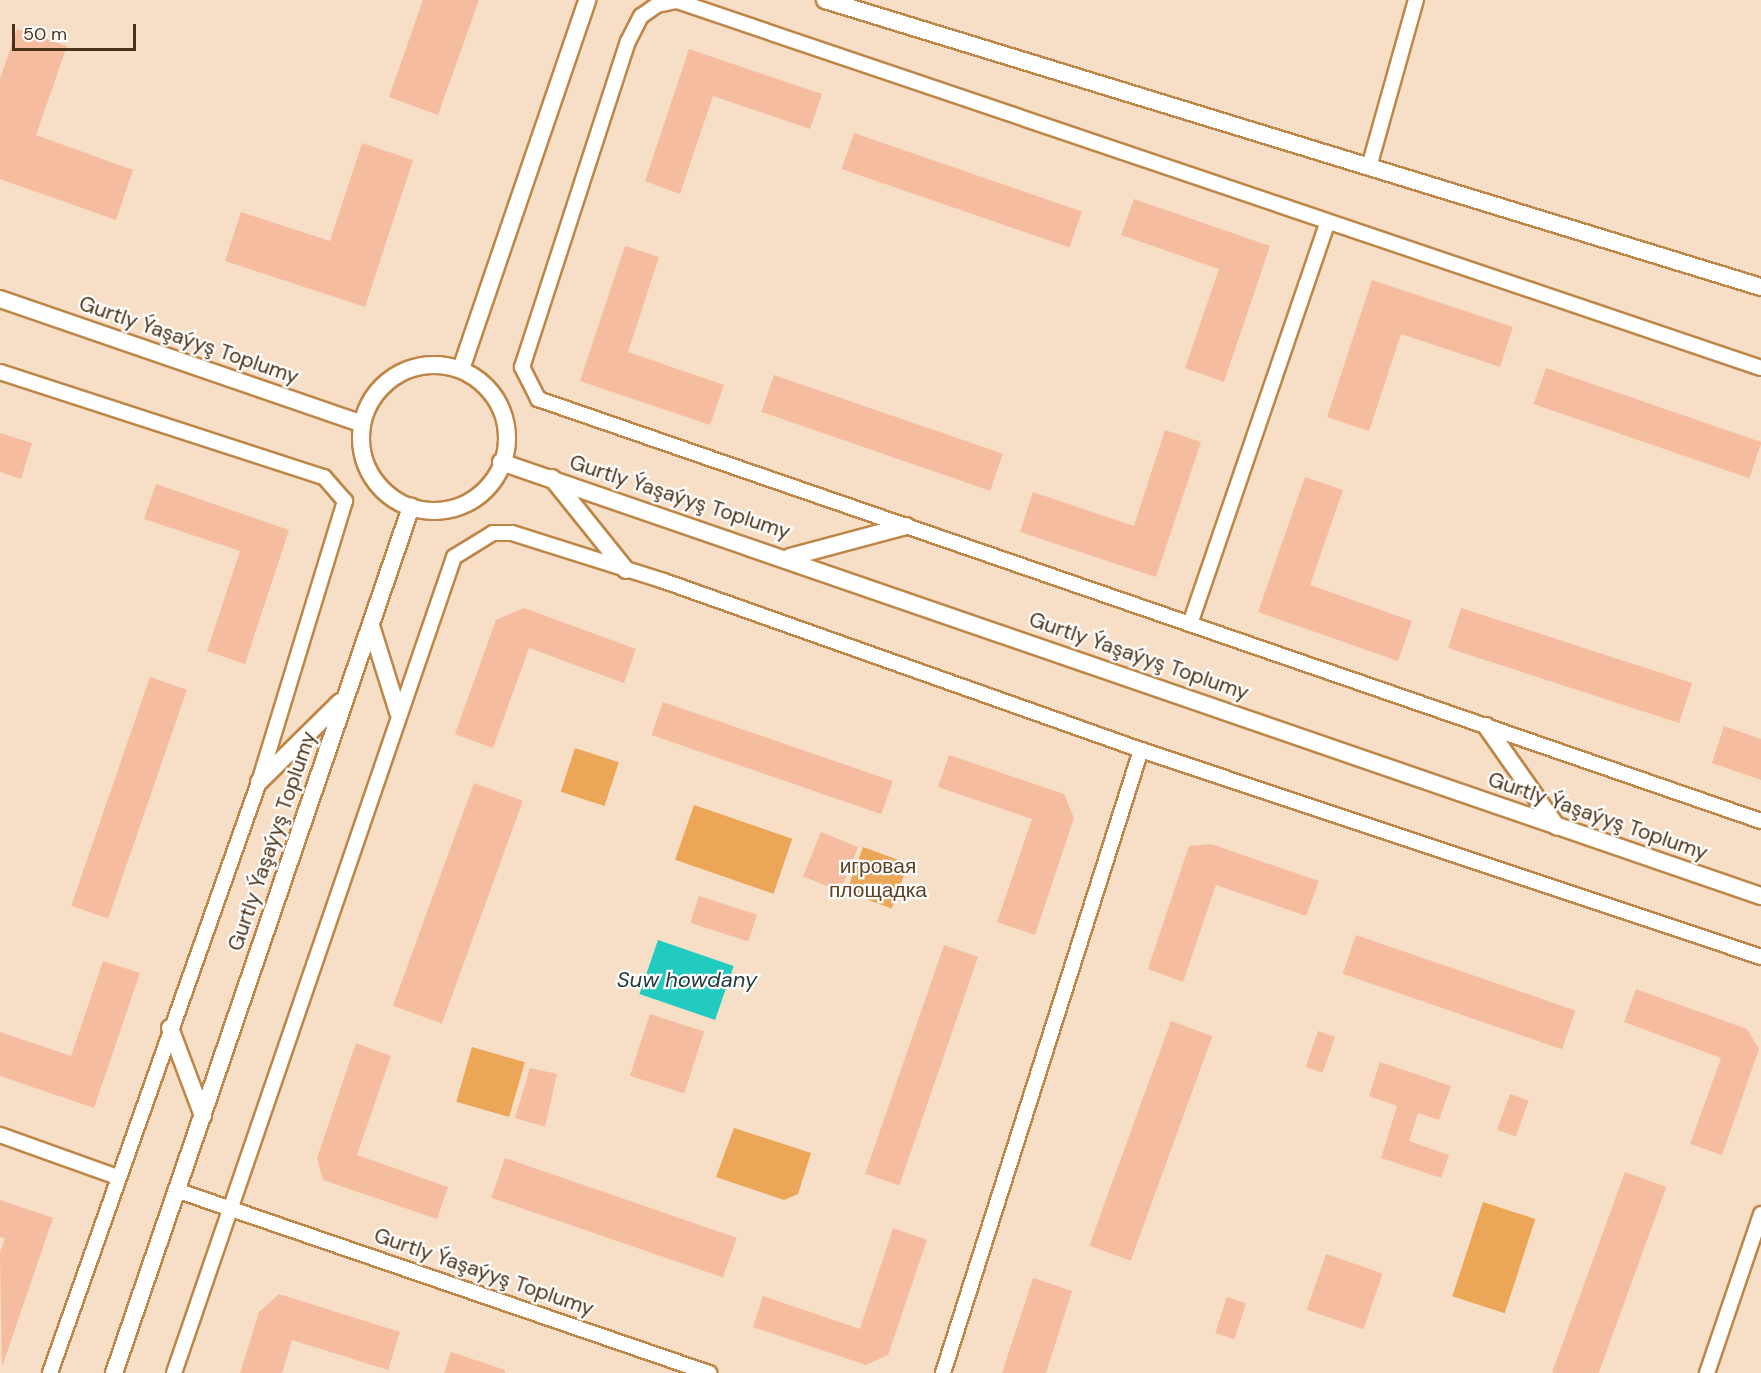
<!DOCTYPE html>
<html>
<head>
<meta charset="utf-8">
<style>
  body { margin:0 }
  #map { position:relative; width:1761px; height:1373px; overflow:hidden; background:#f7dfc7; font-family:"DM Sans",sans-serif }
  div>[style] { position:absolute }
  .green>* { inset:0; background:#eca658; transform-origin:0 0 }
  .water>* { inset:0; background:#22cbbf; transform-origin:0 0 }
  .building>* { inset:0; background:#f6bca0; transform-origin:0 0 }
  .roads { filter:drop-shadow(2px 0 #be8647) drop-shadow(-2px 0 #be8647) drop-shadow(0 2px #be8647) drop-shadow(0 -2px #be8647) }
  .minor>* { height:14px; margin:-7px; padding:0 7px; transform-origin:7px; border-radius:7px; background:#fff }
  .tertiary>* { height:16px; margin:-8px; padding:0 8px; transform-origin:8px; border-radius:8px; background:#fff }
  .tertiary>.ring { margin:-8px; padding:0; box-sizing:content-box; background:none; border:16px solid #fff; border-radius:50% }
  span { translate:-50% -50%; white-space:nowrap; text-align:center; line-height:1.15; -webkit-text-stroke:4.5px #fff; paint-order:stroke }
  .street-label { font-size:21px; color:#4a3218 }
  .park-label { font-size:21px; color:#604222 }
  .water-label { font-size:22px; color:#243d3a; font-style:italic }
  .scale { position:absolute; left:12px; top:24px; width:124px; height:27px; box-sizing:border-box; border:3px solid #4a3218; border-top:0; padding-left:8px; font-size:18px; line-height:21px; white-space:nowrap; color:#4a3218; -webkit-text-stroke:4px #fff; paint-order:stroke }
</style>
</head>
<body>
<div id="map">
  <div class="green">
    <div style="left:575px;top:748px;width:46px;height:46px;rotate:18deg"></div>
    <div style="left:694px;top:805px;width:104px;height:58px;rotate:19deg"></div>
    <div style="left:863px;top:847px;width:48px;height:48px;rotate:20deg"></div>
    <div style="left:472px;top:1047px;width:55px;height:57px;rotate:16deg"></div>
    <div style="clip-path:polygon(734px 1128px,811px 1153px,798px 1194px,784px 1200px,716px 1177px)"></div>
    <div style="left:1483px;top:1202px;width:55px;height:99px;rotate:18deg"></div>
  </div>
  <div class="water">
    <div style="left:658px;top:940px;width:80px;height:57px;rotate:19deg"></div>
  </div>
  <div class="building">
    <div style="clip-path:polygon(423px 0,479px 0,438px 115px,389px 97px)"></div>
    <div style="clip-path:polygon(17px 29px,67px 46px,36px 135px,133px 170px,116px 220px,0 179px,0 79px)"></div>
    <div style="clip-path:polygon(689px 49px,822px 94px,810px 129px,713px 96px,680px 194px,645px 181px)"></div>
    <div style="left:854px;top:133px;width:241px;height:38px;rotate:19deg"></div>
    <div style="clip-path:polygon(362px 143px,413px 160px,365px 307px,225px 261px,241px 212px,330px 241px)"></div>
    <div style="clip-path:polygon(1134px 199px,1270px 246px,1224px 382px,1185px 368px,1219px 269px,1121px 235px)"></div>
    <div style="clip-path:polygon(625px 246px,659px 257px,628px 352px,724px 385px,710px 425px,580px 381px)"></div>
    <div style="clip-path:polygon(1372px 280px,1513px 327px,1500px 367px,1401px 334px,1369px 431px,1327px 417px)"></div>
    <div style="left:1546px;top:368px;width:228px;height:38px;rotate:19deg"></div>
    <div style="left:774px;top:375px;width:242px;height:39px;rotate:19deg"></div>
    <div style="clip-path:polygon(1165px 430px,1201px 442px,1156px 577px,1020px 532px,1033px 492px,1134px 526px)"></div>
    <div style="clip-path:polygon(0 433px,32px 443px,21px 479px,0 472px)"></div>
    <div style="clip-path:polygon(1305px 477px,1343px 490px,1310px 585px,1412px 621px,1398px 661px,1258px 612px)"></div>
    <div style="clip-path:polygon(156px 484px,289px 530px,245px 664px,207px 651px,240px 551px,144px 519px)"></div>
    <div style="clip-path:polygon(524px 608px,636px 649px,624px 683px,529px 648px,493px 748px,455px 734px,496px 620px)"></div>
    <div style="left:1461px;top:608px;width:243px;height:42px;rotate:18deg"></div>
    <div style="left:150px;top:677px;width:39px;height:242px;rotate:19deg"></div>
    <div style="left:663px;top:702px;width:243px;height:35px;rotate:19deg"></div>
    <div style="clip-path:polygon(1724px 726px,1761px 739px,1761px 780px,1712px 763px)"></div>
    <div style="clip-path:polygon(949px 755px,1064px 794px,1074px 818px,1035px 935px,997px 922px,1032px 819px,938px 787px)"></div>
    <div style="left:474px;top:783px;width:52px;height:237px;rotate:20deg"></div>
    <div style="left:821px;top:832px;width:40px;height:48px;rotate:22deg"></div>
    <div style="clip-path:polygon(1211px 844px,1319px 881px,1306px 916px,1216px 885px,1183px 982px,1148px 969px,1189px 846px)"></div>
    <div style="left:699px;top:896px;width:61px;height:28px;rotate:18deg"></div>
    <div style="left:1356px;top:935px;width:232px;height:41px;rotate:19deg"></div>
    <div style="left:944px;top:945px;width:36px;height:242px;rotate:19deg"></div>
    <div style="clip-path:polygon(103px 961px,140px 973px,94px 1108px,0 1076px,0 1032px,71px 1056px)"></div>
    <div style="clip-path:polygon(1636px 989px,1747px 1029px,1759px 1049px,1722px 1155px,1690px 1144px,1721px 1058px,1624px 1022px)"></div>
    <div style="left:650px;top:1014px;width:57px;height:65px;rotate:18deg"></div>
    <div style="left:1171px;top:1021px;width:44px;height:239px;rotate:20deg"></div>
    <div style="left:1318px;top:1031px;width:18px;height:38px;rotate:19deg"></div>
    <div style="clip-path:polygon(356px 1043px,391px 1056px,357px 1155px,448px 1187px,437px 1219px,323px 1180px,317px 1158px)"></div>
    <div style="clip-path:polygon(1380px 1062px,1451px 1086px,1439px 1120px,1418px 1113px,1409px 1141px,1449px 1155px,1441px 1178px,1381px 1158px,1397px 1106px,1369px 1096px)"></div>
    <div style="clip-path:polygon(530px 1068px,557px 1074px,545px 1127px,515px 1118px)"></div>
    <div style="left:1510px;top:1094px;width:20px;height:38px;rotate:20deg"></div>
    <div style="left:505px;top:1158px;width:245px;height:42px;rotate:19deg"></div>
    <div style="left:1625px;top:1172px;width:44px;height:213px;rotate:20deg"></div>
    <div style="clip-path:polygon(0 1200px,53px 1218px,2px 1367px,0 1253px,5px 1238px,0 1237px)"></div>
    <div style="clip-path:polygon(893px 1228px,927px 1240px,888px 1355px,866px 1365px,753px 1327px,763px 1296px,860px 1329px)"></div>
    <div style="left:1326px;top:1254px;width:60px;height:59px;rotate:19deg"></div>
    <div style="clip-path:polygon(1033px 1278px,1072px 1291px,1046px 1373px,1002px 1373px)"></div>
    <div style="clip-path:polygon(279px 1294px,400px 1332px,388px 1370px,292px 1340px,282px 1373px,240px 1373px,259px 1312px)"></div>
    <div style="left:1227px;top:1297px;width:20px;height:38px;rotate:18deg"></div>
    <div style="clip-path:polygon(451px 1352px,505px 1370px,505px 1373px,444px 1373px)"></div>
  </div>
  <div class="roads">
    <div class="minor">
      <div style="left:1369px;top:167px;width:173px;rotate:-74.3deg"></div>
      <div style="left:1761px;top:368px;width:1144px;rotate:-161.3deg"></div>
      <div style="left:677px;top:1px;width:20px;rotate:169deg"></div>
      <div style="left:657px;top:5px;width:19px;rotate:145deg"></div>
      <div style="left:641px;top:16px;width:28px;rotate:117deg"></div>
      <div style="left:628px;top:41px;width:343px;rotate:108deg"></div>
      <div style="left:522px;top:367px;width:36px;rotate:63deg"></div>
      <div style="left:538px;top:399px;width:1294px;rotate:19.04deg"></div>
      <div style="left:0;top:372px;width:341px;rotate:18deg"></div>
      <div style="left:324px;top:477px;width:32px;rotate:49deg"></div>
      <div style="left:345px;top:501px;width:294px;rotate:107deg"></div>
      <div style="left:259px;top:782px;width:627px;rotate:109.48deg"></div>
      <div style="left:1190px;top:624px;width:423px;rotate:-71.1deg"></div>
      <div style="left:0;top:1135px;width:124px;rotate:19.7deg"></div>
      <div style="left:176px;top:1190px;width:564px;rotate:18.95deg"></div>
      <div style="left:174px;top:1373px;width:863px;rotate:-71.06deg"></div>
      <div style="left:454px;top:557px;width:46px;rotate:-31.6deg"></div>
      <div style="left:493px;top:533px;width:19px"></div>
      <div style="left:512px;top:533px;width:159px;rotate:17.5deg"></div>
      <div style="left:664px;top:581px;width:506px;rotate:19.51deg"></div>
      <div style="left:1141px;top:750px;width:654px;rotate:18.46deg"></div>
      <div style="left:943px;top:1373px;width:654px;rotate:-72.37deg"></div>
      <div style="left:1707px;top:1373px;width:168px;rotate:-71.2deg"></div>
    </div>
    <div class="tertiary">
      <div style="left:825px;top:0;width:979px;rotate:17.05deg"></div>
      <div style="left:0;top:299px;width:383px;rotate:19deg"></div>
      <div class="ring" style="left:361px;top:365px;width:130px;height:130px"></div>
      <div style="left:461px;top:369px;width:390px;rotate:-71.1deg"></div>
      <div style="left:501px;top:462px;width:1333px;rotate:19.01deg"></div>
      <div style="left:552px;top:478px;width:118px;rotate:51.2deg"></div>
      <div style="left:790px;top:557px;width:120px;rotate:-15deg"></div>
      <div style="left:372px;top:629px;width:87px;rotate:72.6deg"></div>
      <div style="left:1486px;top:726px;width:123px;rotate:54.9deg"></div>
      <div style="left:259px;top:782px;width:114px;rotate:-44.6deg"></div>
      <div style="left:170px;top:1028px;width:94px;rotate:69.4deg"></div>
      <div style="left:114px;top:1373px;width:916px;rotate:-71.07deg"></div>
    </div>
  </div>
  <div class="street-label">
    <span style="left:189px;top:340px;rotate:19deg">Gurtly Ýaşaýyş Toplumy</span>
    <span style="left:680px;top:497px;rotate:18deg">Gurtly Ýaşaýyş Toplumy</span>
    <span style="left:1139px;top:656px;rotate:19deg">Gurtly Ýaşaýyş Toplumy</span>
    <span style="left:1598px;top:816px;rotate:19deg">Gurtly Ýaşaýyş Toplumy</span>
    <span style="left:272px;top:841px;rotate:-71deg">Gurtly Ýaşaýyş Toplumy</span>
    <span style="left:484px;top:1272px;rotate:19deg">Gurtly Ýaşaýyş Toplumy</span>
  </div>
  <div class="park-label">
    <span style="left:878px;top:878px">игровая<br>площадка</span>
  </div>
  <div class="water-label">
    <span style="left:687px;top:980px">Suw howdany</span>
  </div>
  <div class="scale">50 m</div>
</div>
</body>
</html>
